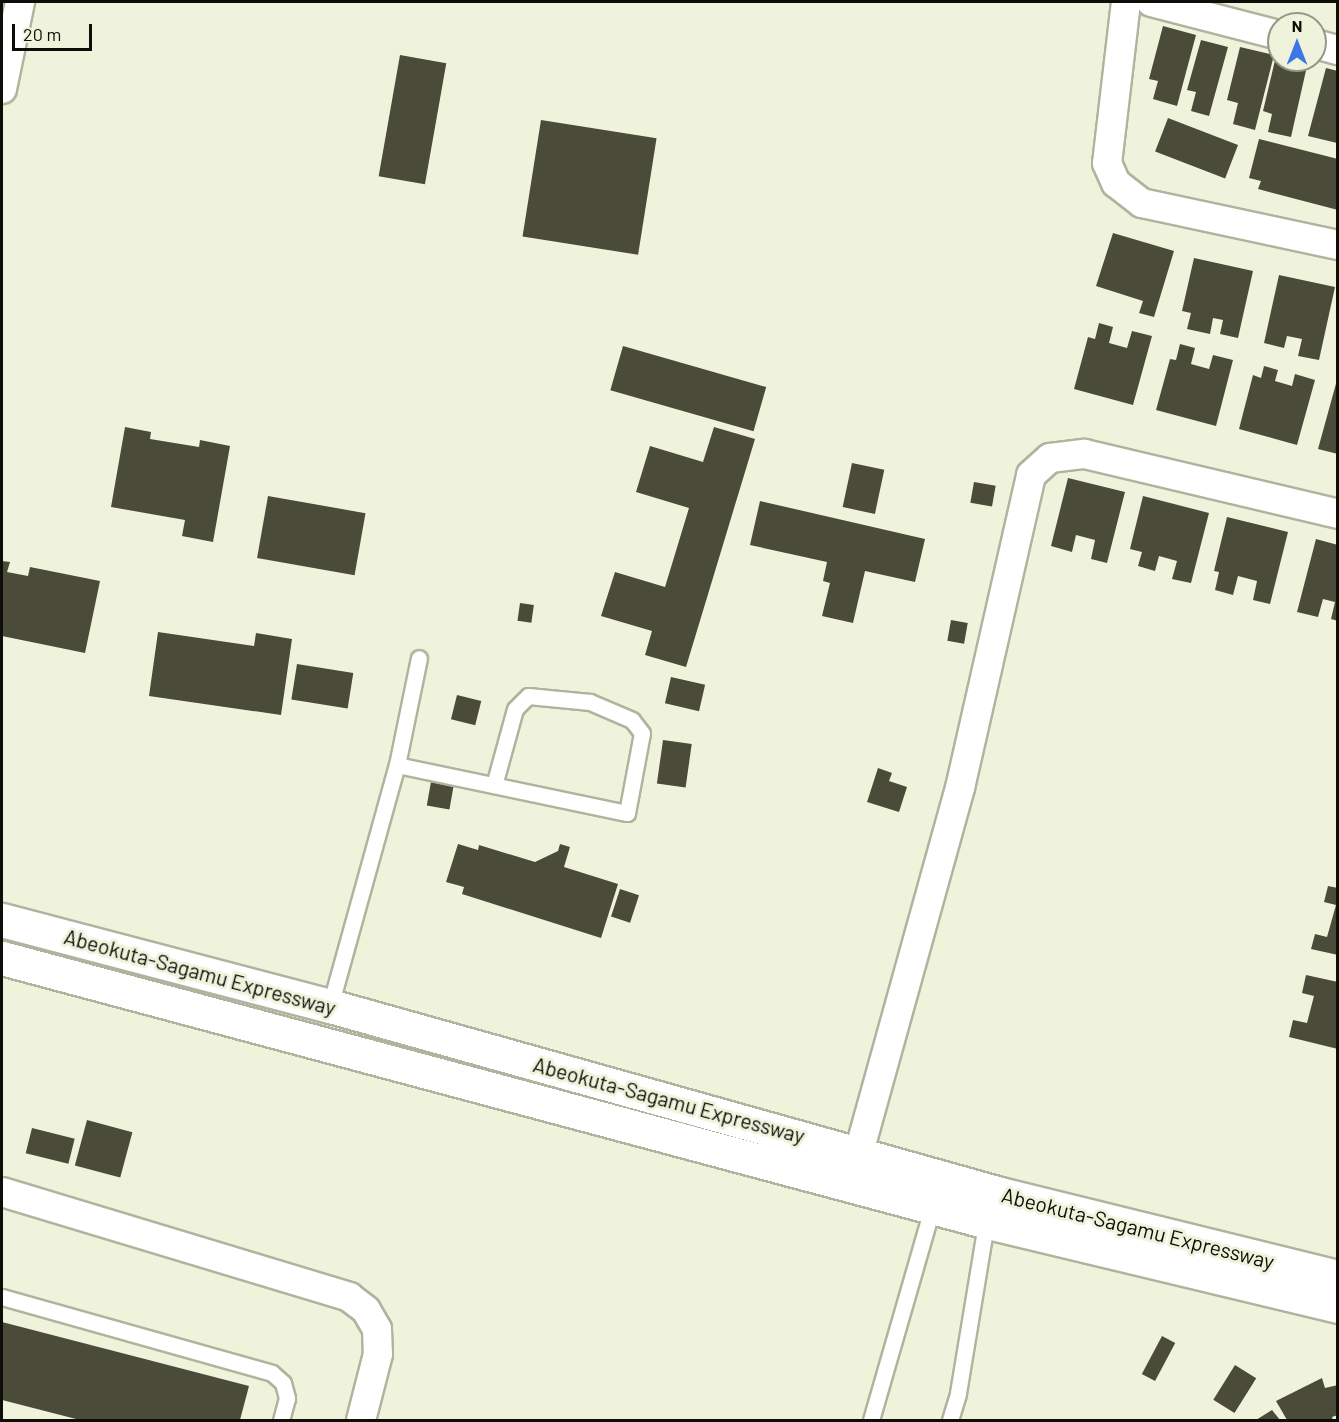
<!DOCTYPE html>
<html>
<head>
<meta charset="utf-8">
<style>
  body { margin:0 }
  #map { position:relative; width:1339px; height:1422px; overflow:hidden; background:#f0f3dc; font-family:Barlow,sans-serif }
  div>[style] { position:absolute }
  .building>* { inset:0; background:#4a4c39; transform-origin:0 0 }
  .roads { filter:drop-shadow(2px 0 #b0b39d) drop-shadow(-2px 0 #b0b39d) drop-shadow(0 2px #b0b39d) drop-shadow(0 -2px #b0b39d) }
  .service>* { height:15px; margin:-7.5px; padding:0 7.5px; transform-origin:7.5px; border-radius:7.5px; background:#fff }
  .minor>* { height:28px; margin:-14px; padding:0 14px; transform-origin:14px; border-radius:14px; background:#fff }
  .trunk>* { height:33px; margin:-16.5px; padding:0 16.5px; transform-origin:16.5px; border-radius:16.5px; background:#fff }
  span { translate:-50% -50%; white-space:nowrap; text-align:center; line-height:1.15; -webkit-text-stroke:6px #f0f3dc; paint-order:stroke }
  .street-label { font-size:21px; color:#0d0e07 }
  .frame { position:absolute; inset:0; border:3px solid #0d0e07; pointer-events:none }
  .north { position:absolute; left:1267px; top:12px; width:60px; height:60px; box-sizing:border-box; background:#f0f3dc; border:2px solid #959787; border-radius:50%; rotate:0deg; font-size:16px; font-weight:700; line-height:24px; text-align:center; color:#0d0e07 }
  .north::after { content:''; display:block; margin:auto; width:21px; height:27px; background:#3c77e6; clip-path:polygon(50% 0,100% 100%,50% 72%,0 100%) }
  .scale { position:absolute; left:12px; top:24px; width:80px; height:27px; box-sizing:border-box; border:3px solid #0d0e07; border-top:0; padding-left:8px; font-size:18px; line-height:21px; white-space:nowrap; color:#0d0e07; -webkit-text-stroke:4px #f0f3dc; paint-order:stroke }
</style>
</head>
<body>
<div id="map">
  <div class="building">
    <div style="clip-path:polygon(1163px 26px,1196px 35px,1177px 106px,1153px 99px,1158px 81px,1149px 79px)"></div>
    <div style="clip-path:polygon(1201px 40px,1228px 47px,1209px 116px,1191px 111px,1196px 92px,1187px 90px)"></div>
    <div style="clip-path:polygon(1240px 47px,1274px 55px,1255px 130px,1233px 124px,1238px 103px,1227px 100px)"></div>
    <div style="left:400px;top:55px;width:47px;height:123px;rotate:10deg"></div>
    <div style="clip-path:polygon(1276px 56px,1279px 60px,1307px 66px,1291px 137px,1268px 132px,1272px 114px,1263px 111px)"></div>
    <div style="clip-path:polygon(1326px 68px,1338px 71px,1337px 143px,1308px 136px)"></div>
    <div style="left:1168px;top:118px;width:75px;height:36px;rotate:21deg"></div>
    <div style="left:541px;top:120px;width:117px;height:118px;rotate:9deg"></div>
    <div style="clip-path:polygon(1259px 139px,1338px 159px,1338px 210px,1258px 189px,1261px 181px,1249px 178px)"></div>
    <div style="clip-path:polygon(1113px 233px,1174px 251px,1154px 317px,1139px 313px,1143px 301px,1096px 286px)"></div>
    <div style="clip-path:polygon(1194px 258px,1253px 271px,1238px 338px,1220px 334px,1223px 320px,1213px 318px,1210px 334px,1187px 329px,1191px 313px,1182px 311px)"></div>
    <div style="clip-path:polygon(1279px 275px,1335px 287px,1319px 360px,1298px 356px,1302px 339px,1287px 336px,1284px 348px,1264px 343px)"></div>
    <div style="clip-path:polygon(1099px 323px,1113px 327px,1109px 343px,1127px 348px,1132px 331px,1152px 336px,1133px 405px,1074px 389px,1088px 337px,1095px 339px)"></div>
    <div style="clip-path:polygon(1180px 344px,1195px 348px,1191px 364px,1209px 369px,1213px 355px,1233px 360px,1216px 426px,1156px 410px,1170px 359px,1176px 360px)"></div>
    <div style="left:623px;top:346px;width:149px;height:46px;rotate:16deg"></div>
    <div style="clip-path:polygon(1264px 366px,1278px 370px,1275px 381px,1292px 386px,1295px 374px,1315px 380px,1297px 445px,1239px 429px,1253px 375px,1261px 378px)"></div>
    <div style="clip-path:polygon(1337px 380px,1338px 380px,1338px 454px,1318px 449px)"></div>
    <div style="clip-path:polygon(125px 427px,151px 432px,150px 439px,199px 447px,200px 440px,230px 446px,213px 542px,182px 536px,185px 520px,111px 507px)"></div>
    <div style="clip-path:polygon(714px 427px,755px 439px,686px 667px,645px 655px,652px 631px,601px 616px,615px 572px,665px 587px,689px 508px,636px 492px,650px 446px,703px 462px)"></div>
    <div style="left:852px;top:463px;width:33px;height:45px;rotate:12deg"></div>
    <div style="clip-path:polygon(1068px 478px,1125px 492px,1107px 563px,1091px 559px,1095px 540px,1076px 535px,1072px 552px,1051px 546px)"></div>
    <div style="left:974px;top:482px;width:22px;height:21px;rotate:10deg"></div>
    <div style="left:268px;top:496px;width:99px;height:63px;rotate:10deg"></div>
    <div style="clip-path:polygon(1143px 496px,1209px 513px,1191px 583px,1172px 579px,1177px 561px,1159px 556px,1155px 571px,1138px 566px,1142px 552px,1130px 549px)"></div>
    <div style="clip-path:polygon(760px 501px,925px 539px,915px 582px,865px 571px,853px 623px,822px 616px,830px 583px,823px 581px,827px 562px,750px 545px)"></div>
    <div style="clip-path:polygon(1227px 517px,1288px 532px,1270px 604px,1253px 600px,1257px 581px,1238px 576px,1233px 595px,1215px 590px,1219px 572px,1214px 571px)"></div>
    <div style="clip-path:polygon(1316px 539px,1338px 545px,1338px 621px,1331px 619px,1335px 602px,1323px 599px,1318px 617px,1297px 612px)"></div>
    <div style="clip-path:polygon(2px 561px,10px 562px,7px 572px,28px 576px,30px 567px,100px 581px,85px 653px,2px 636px)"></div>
    <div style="left:520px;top:603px;width:14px;height:18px;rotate:8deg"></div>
    <div style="left:951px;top:620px;width:17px;height:21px;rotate:10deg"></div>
    <div style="clip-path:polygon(158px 632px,254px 646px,256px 633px,292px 639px,281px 715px,149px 696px)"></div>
    <div style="left:297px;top:664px;width:57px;height:36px;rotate:9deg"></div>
    <div style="left:671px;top:677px;width:35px;height:27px;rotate:13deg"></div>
    <div style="left:457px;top:695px;width:25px;height:25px;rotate:14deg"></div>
    <div style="left:663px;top:740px;width:29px;height:44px;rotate:8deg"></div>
    <div style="clip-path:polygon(878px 768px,892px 773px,889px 781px,907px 787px,899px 812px,867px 802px)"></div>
    <div style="left:432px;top:776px;width:23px;height:30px;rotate:10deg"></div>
    <div style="clip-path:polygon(458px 844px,478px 850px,479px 845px,535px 862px,558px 851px,560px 844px,570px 847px,564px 867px,618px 884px,601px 938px,462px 894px,464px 887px,446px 882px)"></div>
    <div style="clip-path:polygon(1328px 886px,1338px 888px,1338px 955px,1311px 949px,1315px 934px,1327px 937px,1336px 905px,1324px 902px)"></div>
    <div style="left:620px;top:889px;width:20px;height:29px;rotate:18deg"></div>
    <div style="clip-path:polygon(1306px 975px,1338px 982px,1338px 1049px,1289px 1037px,1293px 1020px,1307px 1023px,1314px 996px,1302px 993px)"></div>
    <div style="left:87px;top:1120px;width:47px;height:47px;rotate:15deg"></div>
    <div style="left:32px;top:1128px;width:44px;height:26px;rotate:14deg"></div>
    <div style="clip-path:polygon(2px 1322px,249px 1386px,240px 1420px,80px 1420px,2px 1400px)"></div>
    <div style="left:1162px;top:1336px;width:15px;height:43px;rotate:28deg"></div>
    <div style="left:1235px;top:1365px;width:25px;height:41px;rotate:32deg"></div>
    <div style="clip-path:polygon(1322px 1378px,1325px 1388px,1338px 1385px,1338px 1415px,1332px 1417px,1333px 1420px,1287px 1420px,1276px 1401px)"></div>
    <div style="clip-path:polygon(1272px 1410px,1280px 1420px,1256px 1420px)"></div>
  </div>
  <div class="roads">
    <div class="service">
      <div style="left:397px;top:765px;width:109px;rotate:-78.4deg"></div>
      <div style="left:330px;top:1006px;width:250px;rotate:-74.5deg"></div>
      <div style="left:397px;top:765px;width:235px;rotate:11.8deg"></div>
      <div style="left:627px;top:813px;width:81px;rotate:-79.4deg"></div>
      <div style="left:642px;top:733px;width:16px;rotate:-128deg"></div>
      <div style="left:632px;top:720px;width:46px;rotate:-156.8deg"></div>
      <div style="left:590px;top:702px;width:62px;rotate:-174.5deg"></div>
      <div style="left:528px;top:696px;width:18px;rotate:135deg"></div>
      <div style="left:515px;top:709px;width:79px;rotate:105.4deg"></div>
      <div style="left:2px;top:1297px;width:280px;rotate:15.7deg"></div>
      <div style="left:272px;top:1373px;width:15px;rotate:42deg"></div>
      <div style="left:283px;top:1383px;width:16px;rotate:75deg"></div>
      <div style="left:287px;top:1398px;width:23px;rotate:105deg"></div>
      <div style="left:871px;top:1420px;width:224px;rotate:-73.9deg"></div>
      <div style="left:950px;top:1420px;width:28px;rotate:-73deg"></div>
      <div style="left:958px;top:1393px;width:178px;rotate:-80.6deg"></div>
    </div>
    <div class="minor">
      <div style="left:1126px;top:2px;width:162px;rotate:96.7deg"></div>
      <div style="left:1107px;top:163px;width:22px;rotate:66deg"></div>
      <div style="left:1116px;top:183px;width:33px;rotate:38deg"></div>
      <div style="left:1142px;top:203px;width:200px;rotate:12.1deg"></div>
      <div style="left:1151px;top:2px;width:132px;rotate:14.5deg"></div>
      <div style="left:1315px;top:44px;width:24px;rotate:15deg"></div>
      <div style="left:2px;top:89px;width:89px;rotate:-78.3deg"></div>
      <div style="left:859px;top:1152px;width:378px;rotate:-74.5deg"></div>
      <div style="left:960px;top:788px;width:321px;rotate:-77.2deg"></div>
      <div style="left:1031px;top:475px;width:25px;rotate:-42deg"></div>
      <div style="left:1050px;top:458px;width:35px;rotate:-7deg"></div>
      <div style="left:1085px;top:454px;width:260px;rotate:13.3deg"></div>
      <div style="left:2px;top:1192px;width:363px;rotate:16.8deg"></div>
      <div style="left:349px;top:1297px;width:21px;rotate:37deg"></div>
      <div style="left:366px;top:1310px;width:22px;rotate:60deg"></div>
      <div style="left:377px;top:1329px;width:25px;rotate:88deg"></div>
      <div style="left:378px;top:1354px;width:68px;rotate:104.4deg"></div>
    </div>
    <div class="trunk">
      <div style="left:2px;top:920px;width:339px;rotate:14.7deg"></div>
      <div style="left:330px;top:1006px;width:696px;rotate:15.67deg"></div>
      <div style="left:1000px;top:1194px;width:348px;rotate:13.8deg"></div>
      <div style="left:2px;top:958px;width:1017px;rotate:14.99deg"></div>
      <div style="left:984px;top:1221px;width:364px;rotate:13.5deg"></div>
    </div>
  </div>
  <div class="street-label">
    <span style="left:200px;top:972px;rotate:15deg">Abeokuta-Sagamu Expressway</span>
    <span style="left:669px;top:1100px;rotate:15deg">Abeokuta-Sagamu Expressway</span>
    <span style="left:1138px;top:1228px;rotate:14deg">Abeokuta-Sagamu Expressway</span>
  </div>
  <div class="frame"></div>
  <div class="north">N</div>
  <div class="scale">20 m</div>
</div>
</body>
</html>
